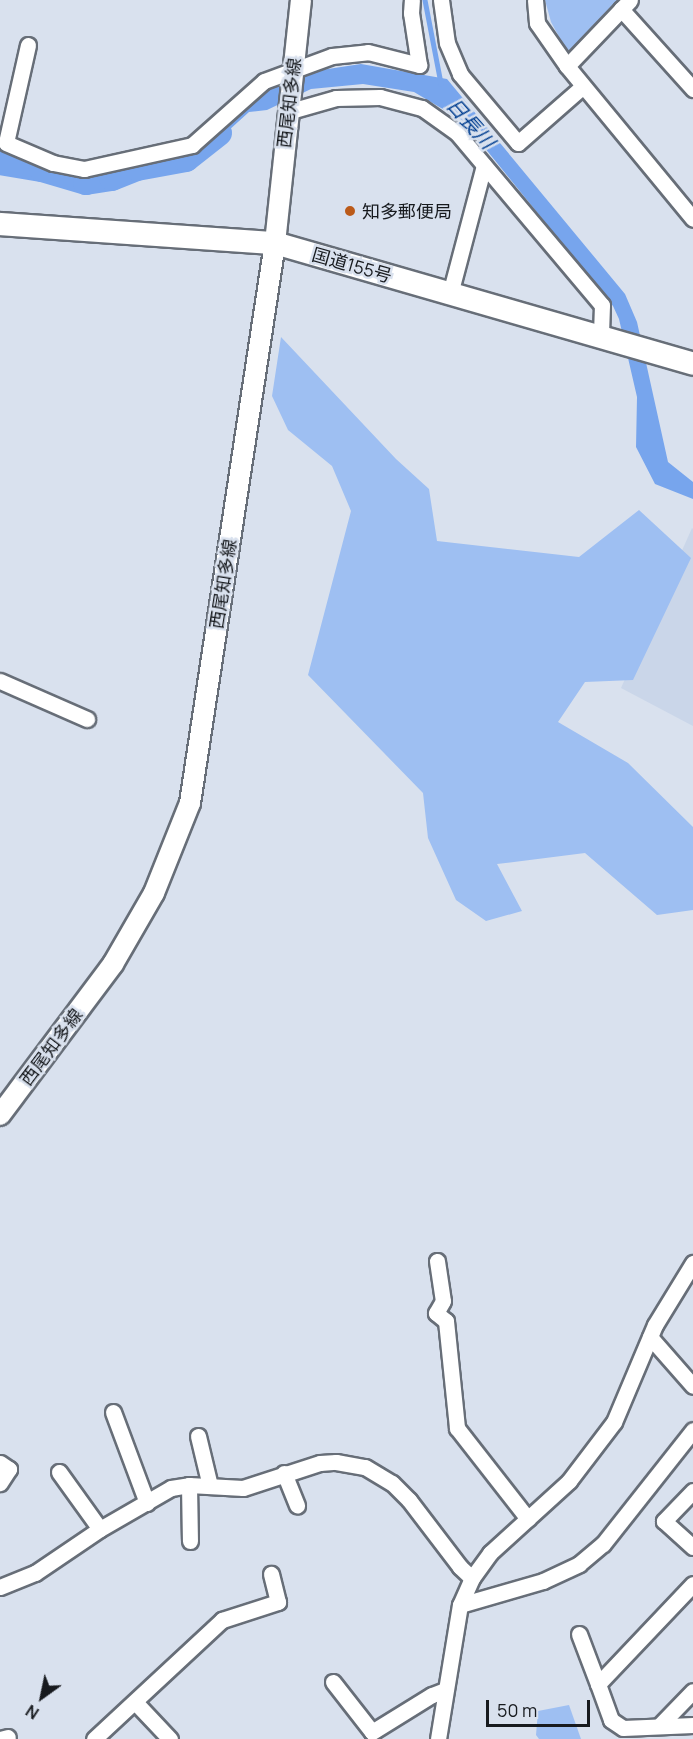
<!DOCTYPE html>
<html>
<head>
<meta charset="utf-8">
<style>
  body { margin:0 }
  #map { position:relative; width:693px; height:1739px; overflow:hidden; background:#d9e1ee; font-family:Manrope,"Noto Sans JP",sans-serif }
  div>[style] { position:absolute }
  .built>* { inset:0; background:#cad6e9 }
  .green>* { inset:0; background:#9ebff2 }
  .water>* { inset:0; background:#77a5ed }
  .stream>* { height:4.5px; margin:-2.25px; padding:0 2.25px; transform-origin:2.25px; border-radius:2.25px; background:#77a5ed }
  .river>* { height:26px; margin:-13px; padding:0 13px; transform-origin:13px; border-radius:13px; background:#77a5ed }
  .roads { filter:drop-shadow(2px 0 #676e78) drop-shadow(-2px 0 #676e78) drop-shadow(0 2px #676e78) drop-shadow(0 -2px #676e78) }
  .minor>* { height:15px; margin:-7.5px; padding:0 7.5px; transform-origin:7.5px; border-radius:7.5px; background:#fff }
  .major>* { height:20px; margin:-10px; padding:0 10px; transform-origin:10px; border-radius:10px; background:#fff }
  .highway>* { height:22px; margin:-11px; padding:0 11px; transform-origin:11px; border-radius:11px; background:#fff }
  .dots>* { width:16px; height:16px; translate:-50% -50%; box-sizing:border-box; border:3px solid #d9e1ee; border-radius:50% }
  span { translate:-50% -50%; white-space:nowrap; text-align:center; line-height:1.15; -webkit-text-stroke:5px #d9e1ee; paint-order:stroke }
  .street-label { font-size:18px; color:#171a1e }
  .poi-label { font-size:18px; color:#171a1e }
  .left { translate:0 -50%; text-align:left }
  .water-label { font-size:20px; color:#023f91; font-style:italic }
  .north { position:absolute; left:12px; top:1667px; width:60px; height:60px; -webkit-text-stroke:4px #d9e1ee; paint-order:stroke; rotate:213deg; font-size:16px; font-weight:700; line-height:24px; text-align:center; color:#171a1e }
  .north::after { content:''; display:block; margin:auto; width:21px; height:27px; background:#171a1e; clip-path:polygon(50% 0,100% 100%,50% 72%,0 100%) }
  .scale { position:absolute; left:486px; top:1700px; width:104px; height:27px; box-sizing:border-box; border:3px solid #171a1e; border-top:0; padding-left:8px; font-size:18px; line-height:21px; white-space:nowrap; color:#171a1e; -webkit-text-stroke:4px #d9e1ee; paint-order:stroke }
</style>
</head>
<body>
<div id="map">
  <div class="built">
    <div style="clip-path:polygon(692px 528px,693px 529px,693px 726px,621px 688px)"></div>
  </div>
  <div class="green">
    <div style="clip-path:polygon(545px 0,623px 0,570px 57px,551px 22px)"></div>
    <div style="clip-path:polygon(281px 337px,396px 459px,429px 489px,437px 541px,579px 557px,639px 510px,691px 558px,633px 680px,585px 682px,558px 722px,628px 763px,693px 827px,693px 910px,657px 915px,585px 853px,497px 864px,522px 911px,486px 921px,456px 900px,428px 838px,423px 793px,308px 675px,351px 511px,332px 466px,288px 430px,272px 396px)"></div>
    <div style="clip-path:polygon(569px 1705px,581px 1739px,539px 1739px,536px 1735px,538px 1711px)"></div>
  </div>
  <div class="water">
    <div style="clip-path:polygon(361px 64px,447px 79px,625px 294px,637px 322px,668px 462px,693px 482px,693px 499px,655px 484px,636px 447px,637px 397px,619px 319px,613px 306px,463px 121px,414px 92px,363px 84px,311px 89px,267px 110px,249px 112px,196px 160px,190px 153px,268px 86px,308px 72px)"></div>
  </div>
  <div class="stream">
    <div style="left:425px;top:0;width:85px;rotate:79.1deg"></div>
  </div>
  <div class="river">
    <div style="left:0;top:162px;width:43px;rotate:9.5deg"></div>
    <div style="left:42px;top:169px;width:46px;rotate:16.5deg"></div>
    <div style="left:86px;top:182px;width:26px;rotate:-9deg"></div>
    <div style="left:112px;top:178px;width:27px;rotate:-22deg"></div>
    <div style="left:137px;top:168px;width:50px;rotate:-10.4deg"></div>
    <div style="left:186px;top:159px;width:42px;rotate:-38.2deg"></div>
  </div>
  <div class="roads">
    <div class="minor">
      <div style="left:441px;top:0;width:43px;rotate:82.1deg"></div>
      <div style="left:447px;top:43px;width:34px;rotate:67deg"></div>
      <div style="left:460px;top:74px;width:90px;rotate:50deg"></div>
      <div style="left:518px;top:143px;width:86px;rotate:-41.2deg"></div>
      <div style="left:535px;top:0;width:23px;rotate:85deg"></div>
      <div style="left:537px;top:23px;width:52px;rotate:55.1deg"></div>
      <div style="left:567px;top:66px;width:198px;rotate:50.5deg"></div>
      <div style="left:621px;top:9px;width:108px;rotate:48deg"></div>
      <div style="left:28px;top:45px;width:100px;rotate:102.7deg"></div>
      <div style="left:6px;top:143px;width:51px;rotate:23.1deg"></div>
      <div style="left:53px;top:163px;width:32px;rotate:11deg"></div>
      <div style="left:84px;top:169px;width:111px;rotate:-12.5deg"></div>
      <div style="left:192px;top:145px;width:96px;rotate:-41.6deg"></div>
      <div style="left:264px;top:81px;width:72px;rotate:-20.2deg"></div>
      <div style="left:332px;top:56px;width:36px;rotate:-6deg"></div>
      <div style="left:368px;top:52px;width:53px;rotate:14.3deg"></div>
      <div style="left:419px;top:65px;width:53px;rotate:-98.7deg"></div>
      <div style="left:411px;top:13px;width:13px;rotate:-86deg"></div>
      <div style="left:567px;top:66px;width:91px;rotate:-46.3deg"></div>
      <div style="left:287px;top:112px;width:51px;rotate:-15.9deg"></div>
      <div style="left:336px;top:98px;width:44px;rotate:-1.3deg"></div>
      <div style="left:380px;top:97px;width:43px;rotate:14.7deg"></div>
      <div style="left:422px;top:108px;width:43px;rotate:35.5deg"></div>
      <div style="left:457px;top:133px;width:225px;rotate:49.9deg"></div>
      <div style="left:602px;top:305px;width:32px;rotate:92deg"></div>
      <div style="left:450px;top:294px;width:133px;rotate:-75.2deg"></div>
      <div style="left:0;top:681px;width:95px;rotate:23.6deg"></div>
      <div style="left:437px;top:1261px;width:40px;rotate:81.5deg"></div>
      <div style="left:443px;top:1301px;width:14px;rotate:120deg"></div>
      <div style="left:436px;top:1313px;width:13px;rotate:39deg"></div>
      <div style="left:446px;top:1321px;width:108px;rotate:84.1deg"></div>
      <div style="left:457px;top:1428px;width:115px;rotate:52deg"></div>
      <div style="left:650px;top:1337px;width:65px;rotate:48.7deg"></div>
      <div style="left:113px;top:1412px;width:97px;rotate:69.5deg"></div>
      <div style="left:198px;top:1436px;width:51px;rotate:76.5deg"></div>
      <div style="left:0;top:1463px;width:11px;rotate:34deg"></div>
      <div style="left:9px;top:1469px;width:17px;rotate:123deg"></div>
      <div style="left:59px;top:1472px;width:70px;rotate:54.3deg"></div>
      <div style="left:284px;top:1473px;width:35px;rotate:68deg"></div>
      <div style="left:189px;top:1485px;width:56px;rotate:89deg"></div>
      <div style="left:693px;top:1491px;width:42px;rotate:134deg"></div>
      <div style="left:664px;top:1521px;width:39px;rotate:42deg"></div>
      <div style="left:693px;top:1584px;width:138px;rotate:133.5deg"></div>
      <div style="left:598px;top:1684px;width:38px;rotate:70deg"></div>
      <div style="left:611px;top:1720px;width:14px;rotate:34deg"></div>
      <div style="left:623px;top:1728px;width:70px;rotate:-2.5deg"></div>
      <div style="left:0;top:1587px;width:38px;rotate:-22deg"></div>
      <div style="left:35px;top:1573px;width:78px;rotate:-34.1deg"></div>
      <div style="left:100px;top:1529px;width:82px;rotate:-30deg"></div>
      <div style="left:171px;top:1488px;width:18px;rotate:-9deg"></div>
      <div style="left:189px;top:1485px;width:54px;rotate:3.2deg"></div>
      <div style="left:243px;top:1488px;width:81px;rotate:-18deg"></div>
      <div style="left:320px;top:1463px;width:16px;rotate:-4deg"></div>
      <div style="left:336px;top:1462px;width:29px;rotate:10deg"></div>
      <div style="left:365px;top:1467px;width:31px;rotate:31deg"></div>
      <div style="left:392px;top:1483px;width:24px;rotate:45deg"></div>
      <div style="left:409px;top:1500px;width:84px;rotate:52.7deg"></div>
      <div style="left:460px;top:1567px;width:16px;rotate:43deg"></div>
      <div style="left:460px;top:1605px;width:86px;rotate:-16.1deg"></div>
      <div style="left:543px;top:1581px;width:40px;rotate:-25deg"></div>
      <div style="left:579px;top:1564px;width:31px;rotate:-40deg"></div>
      <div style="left:603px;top:1544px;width:145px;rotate:-51.7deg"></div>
      <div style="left:579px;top:1634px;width:53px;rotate:69.2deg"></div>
      <div style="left:333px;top:1682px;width:63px;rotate:52deg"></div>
      <div style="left:372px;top:1732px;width:70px;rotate:-31.7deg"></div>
      <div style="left:432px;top:1695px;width:14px;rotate:-21deg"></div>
      <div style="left:135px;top:1702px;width:51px;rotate:46.6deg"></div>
      <div style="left:660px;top:1725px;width:47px;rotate:-45.9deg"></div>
      <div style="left:0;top:1739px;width:8px;rotate:-14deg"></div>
      <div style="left:94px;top:1739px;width:175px;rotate:-42.9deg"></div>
      <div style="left:222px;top:1620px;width:59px;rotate:-17.8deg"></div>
      <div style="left:278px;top:1602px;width:29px;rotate:-104deg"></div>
      <div style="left:438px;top:1739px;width:136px;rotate:-80.7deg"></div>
      <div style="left:460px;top:1605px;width:30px;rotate:-66deg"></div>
      <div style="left:472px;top:1578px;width:31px;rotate:-54deg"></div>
      <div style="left:490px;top:1553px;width:107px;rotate:-42.3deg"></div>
      <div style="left:569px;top:1481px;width:74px;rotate:-52.7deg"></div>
      <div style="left:614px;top:1422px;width:105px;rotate:-67.1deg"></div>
      <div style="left:655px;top:1325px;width:73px;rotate:-58.5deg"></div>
    </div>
    <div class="major">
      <div style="left:0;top:1115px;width:189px;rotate:-53.2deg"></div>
      <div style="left:113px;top:964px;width:82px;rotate:-60deg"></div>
      <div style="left:154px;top:893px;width:97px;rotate:-68.2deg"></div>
      <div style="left:190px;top:803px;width:566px;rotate:-81.37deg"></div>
      <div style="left:275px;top:243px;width:244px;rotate:-83.9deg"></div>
    </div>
    <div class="highway">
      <div style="left:0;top:224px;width:276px;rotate:4deg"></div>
      <div style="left:275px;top:243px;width:435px;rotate:16.1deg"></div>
    </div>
  </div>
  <div class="dots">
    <div style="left:350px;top:211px;background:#bb5a19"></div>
  </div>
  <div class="street-label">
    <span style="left:289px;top:103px;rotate:-83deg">西尾知多線</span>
    <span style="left:352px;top:265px;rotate:16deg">国道155号</span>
    <span style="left:223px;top:584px;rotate:-81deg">西尾知多線</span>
    <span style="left:51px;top:1047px;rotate:-53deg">西尾知多線</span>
  </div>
  <div class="poi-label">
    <span class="left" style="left:362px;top:211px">知多郵便局</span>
  </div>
  <div class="water-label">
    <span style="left:471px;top:123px;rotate:48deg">日長川</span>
  </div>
  <div class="north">N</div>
  <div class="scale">50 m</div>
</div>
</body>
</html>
